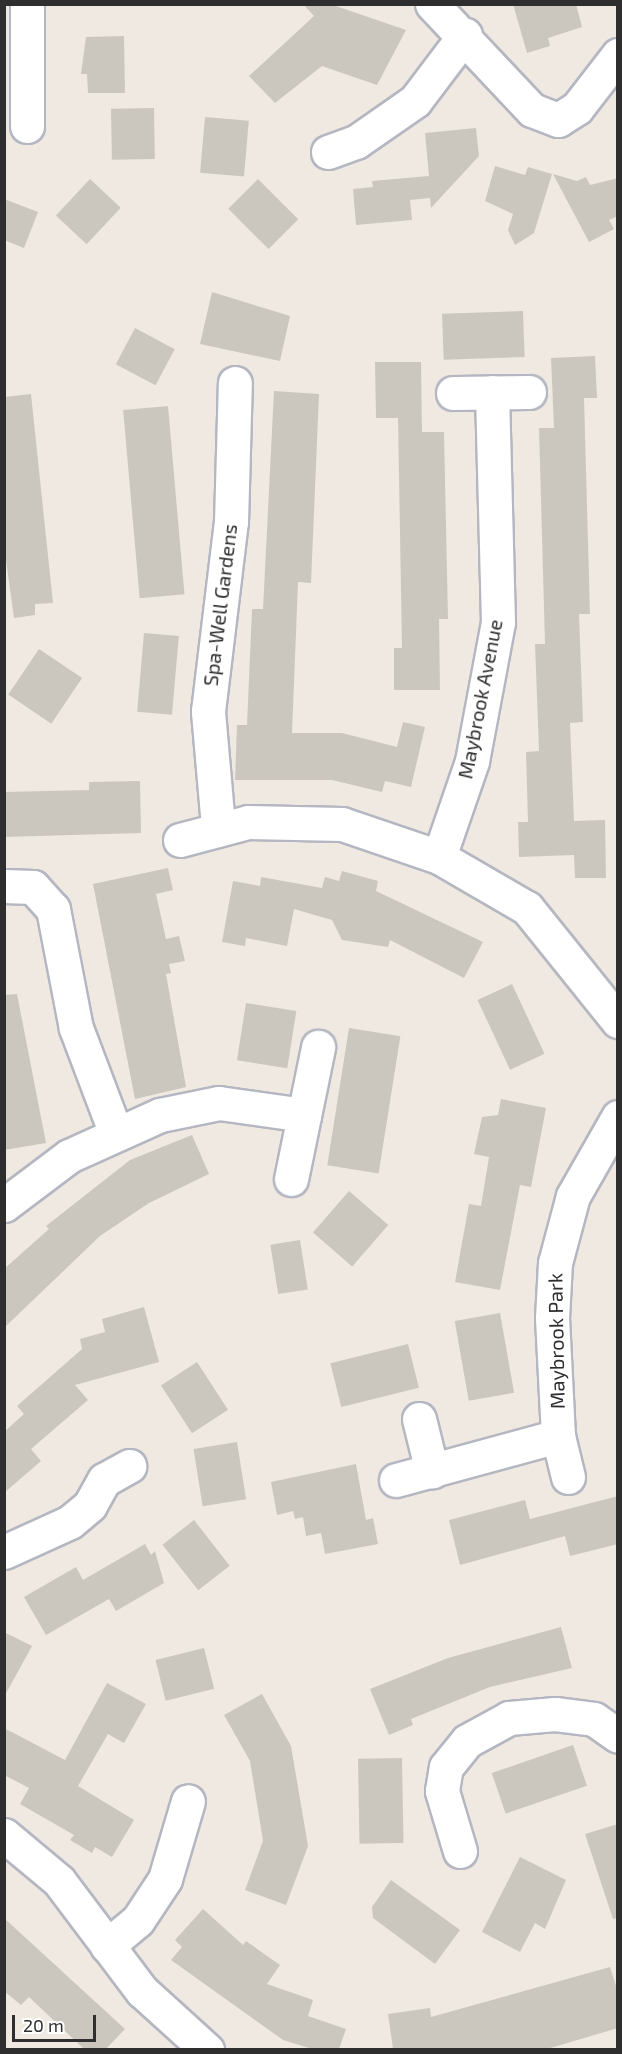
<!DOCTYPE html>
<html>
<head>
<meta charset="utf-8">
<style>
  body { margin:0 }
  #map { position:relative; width:622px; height:2054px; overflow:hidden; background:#efe9e1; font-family:"Exo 2",sans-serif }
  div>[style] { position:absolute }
  .building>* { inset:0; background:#cbc7bf; transform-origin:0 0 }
  .roads { filter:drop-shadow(2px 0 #b4b7c1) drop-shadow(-2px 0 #b4b7c1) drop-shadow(0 2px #b4b7c1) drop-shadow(0 -2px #b4b7c1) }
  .street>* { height:33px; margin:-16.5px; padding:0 16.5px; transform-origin:16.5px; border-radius:16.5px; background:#fff }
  span { translate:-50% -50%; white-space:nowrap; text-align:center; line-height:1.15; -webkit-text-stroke:4.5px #fff; paint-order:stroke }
  .street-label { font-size:20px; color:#2e2e2e }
  .frame { position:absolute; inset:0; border:6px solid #2e2e2e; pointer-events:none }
  .scale { position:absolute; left:12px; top:2015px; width:84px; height:27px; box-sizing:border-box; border:3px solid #2e2e2e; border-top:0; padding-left:8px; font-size:18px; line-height:21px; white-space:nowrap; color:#2e2e2e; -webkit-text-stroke:4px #fff; paint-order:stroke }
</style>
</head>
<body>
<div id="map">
  <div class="building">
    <div style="clip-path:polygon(303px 4px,330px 4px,406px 30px,377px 85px,322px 66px,275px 103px,249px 76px,314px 16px)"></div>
    <div style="clip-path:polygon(513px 4px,576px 4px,582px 27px,548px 38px,550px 46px,527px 53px)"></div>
    <div style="clip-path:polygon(124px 36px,125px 93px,88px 93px,87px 74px,81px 74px,86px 37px)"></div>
    <div style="left:154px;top:108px;width:51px;height:43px;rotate:89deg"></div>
    <div style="left:205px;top:117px;width:44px;height:56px;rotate:5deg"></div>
    <div style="clip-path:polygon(476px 128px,479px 156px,431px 208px,430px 198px,410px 200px,412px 220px,356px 225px,353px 189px,373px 187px,372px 181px,429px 176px,425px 133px)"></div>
    <div style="clip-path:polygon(495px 166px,525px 175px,528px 167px,552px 174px,534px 233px,515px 245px,508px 230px,513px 214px,485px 201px)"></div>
    <div style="clip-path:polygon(553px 174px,577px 181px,586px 177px,590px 185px,618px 178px,618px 216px,609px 220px,614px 229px,589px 242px)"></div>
    <div style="left:90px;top:179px;width:42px;height:50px;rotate:43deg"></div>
    <div style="left:258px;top:179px;width:57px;height:42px;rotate:45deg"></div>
    <div style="clip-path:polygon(4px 199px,38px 212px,24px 248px,4px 240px)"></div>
    <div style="clip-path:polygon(212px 292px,290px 316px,280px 361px,200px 344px)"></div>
    <div style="left:523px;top:311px;width:46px;height:81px;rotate:88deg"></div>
    <div style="left:135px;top:328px;width:45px;height:41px;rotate:28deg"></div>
    <div style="clip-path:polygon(595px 356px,597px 398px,584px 398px,590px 614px,579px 614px,583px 722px,570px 723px,574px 821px,605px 820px,606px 878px,575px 878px,574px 855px,519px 857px,518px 822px,528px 822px,526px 752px,539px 751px,535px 644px,545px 644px,539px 428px,554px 428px,551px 358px)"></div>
    <div style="clip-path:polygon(375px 362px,421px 362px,422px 432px,444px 432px,448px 619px,439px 619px,440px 690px,394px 690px,394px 648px,402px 648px,398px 418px,376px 418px)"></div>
    <div style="clip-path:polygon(274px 391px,319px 394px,311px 583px,298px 582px,292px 733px,342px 733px,397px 747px,403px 722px,425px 727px,411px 787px,385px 781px,382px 792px,332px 780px,235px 780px,237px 725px,247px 725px,252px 609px,263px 609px)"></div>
    <div style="clip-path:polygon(31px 394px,53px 603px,35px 604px,35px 615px,14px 618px,4px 546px,4px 397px)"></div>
    <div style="left:168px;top:406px;width:189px;height:45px;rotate:85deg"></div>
    <div style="left:144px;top:633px;width:35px;height:79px;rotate:5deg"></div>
    <div style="left:39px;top:649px;width:52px;height:55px;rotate:34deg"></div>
    <div style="clip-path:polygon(140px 781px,141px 833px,4px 837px,4px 792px,89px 790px,89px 782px)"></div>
    <div style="clip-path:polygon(168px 868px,173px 890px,156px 894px,166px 939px,179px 936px,185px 961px,169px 964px,171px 973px,166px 974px,186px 1087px,135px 1099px,93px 884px)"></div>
    <div style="clip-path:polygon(342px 871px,378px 881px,376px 891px,483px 942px,464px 978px,390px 940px,388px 947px,342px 940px,332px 920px,294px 909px,287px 946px,246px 938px,245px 946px,222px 942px,233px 881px,260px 886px,261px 877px,322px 888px,325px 877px,339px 881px)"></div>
    <div style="left:512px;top:984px;width:77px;height:38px;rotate:65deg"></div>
    <div style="clip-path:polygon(17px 994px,46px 1143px,4px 1150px,4px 995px)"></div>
    <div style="left:246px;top:1003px;width:51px;height:58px;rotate:9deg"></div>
    <div style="left:349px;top:1028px;width:52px;height:139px;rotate:9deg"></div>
    <div style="clip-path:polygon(501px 1099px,546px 1108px,531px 1187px,520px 1185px,500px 1290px,455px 1282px,469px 1204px,481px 1206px,489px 1157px,474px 1154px,482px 1117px,498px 1115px)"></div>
    <div style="clip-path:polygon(192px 1135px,209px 1174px,149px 1203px,100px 1236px,4px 1328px,4px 1269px,49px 1229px,46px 1226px,130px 1160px)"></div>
    <div style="left:349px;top:1191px;width:52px;height:55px;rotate:41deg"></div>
    <div style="left:300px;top:1240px;width:50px;height:30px;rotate:81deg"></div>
    <div style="clip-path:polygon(144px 1307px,159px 1362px,75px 1385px,88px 1400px,31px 1449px,41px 1461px,4px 1493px,4px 1432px,24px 1414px,17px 1406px,82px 1349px,80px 1339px,105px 1332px,102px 1319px)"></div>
    <div style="left:500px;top:1313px;width:81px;height:46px;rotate:80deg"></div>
    <div style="left:408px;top:1344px;width:45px;height:80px;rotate:76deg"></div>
    <div style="left:197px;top:1362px;width:57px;height:43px;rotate:57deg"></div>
    <div style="left:237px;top:1442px;width:58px;height:44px;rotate:81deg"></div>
    <div style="clip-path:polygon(356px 1464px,366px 1520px,373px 1518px,378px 1544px,325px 1554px,321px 1533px,306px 1536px,303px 1517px,295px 1519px,293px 1511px,277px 1515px,271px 1482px)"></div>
    <div style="clip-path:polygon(618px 1496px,618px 1544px,570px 1556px,565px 1536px,460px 1565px,449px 1520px,525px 1500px,530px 1519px)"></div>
    <div style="left:194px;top:1520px;width:58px;height:40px;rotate:52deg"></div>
    <div style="clip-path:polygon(145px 1544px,151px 1555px,155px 1551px,164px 1583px,116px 1611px,109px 1599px,46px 1635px,24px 1597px,76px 1567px,83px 1580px)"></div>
    <div style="clip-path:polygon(561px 1627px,572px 1668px,490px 1687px,411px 1719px,413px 1725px,389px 1735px,370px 1689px,448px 1658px)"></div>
    <div style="clip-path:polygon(4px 1632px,32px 1646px,4px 1697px)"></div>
    <div style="left:204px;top:1648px;width:42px;height:50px;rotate:76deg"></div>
    <div style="clip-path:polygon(107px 1683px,146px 1704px,124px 1743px,108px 1734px,78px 1786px,134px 1820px,112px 1857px,95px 1847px,92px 1853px,70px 1840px,74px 1835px,20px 1804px,29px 1788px,4px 1775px,4px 1728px,65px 1760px)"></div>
    <div style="clip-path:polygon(262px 1694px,291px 1746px,308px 1846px,286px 1905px,245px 1890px,263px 1841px,250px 1761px,224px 1715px)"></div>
    <div style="left:573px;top:1745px;width:43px;height:86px;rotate:71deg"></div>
    <div style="left:402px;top:1758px;width:85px;height:44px;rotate:89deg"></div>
    <div style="clip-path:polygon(618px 1824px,618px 1918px,613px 1919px,585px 1834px)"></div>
    <div style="clip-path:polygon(520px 1857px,566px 1880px,545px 1929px,535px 1923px,520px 1952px,482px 1932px)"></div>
    <div style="clip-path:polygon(391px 1880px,460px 1930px,435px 1964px,373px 1918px,372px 1907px)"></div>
    <div style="clip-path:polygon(203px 1909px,243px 1945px,246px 1941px,280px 1965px,267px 1984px,313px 2000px,308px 2016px,346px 2029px,339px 2049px,312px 2049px,283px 2040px,171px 1960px,182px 1947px,175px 1940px)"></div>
    <div style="clip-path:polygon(4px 1918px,125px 2029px,106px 2049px,84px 2049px,29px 1997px,21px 2005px,4px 1991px)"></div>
    <div style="clip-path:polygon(610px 1967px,618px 1992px,618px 2028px,547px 2049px,393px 2049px,388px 2014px,430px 2008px,431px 2017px)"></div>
  </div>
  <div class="roads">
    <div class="street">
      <div style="left:432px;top:4px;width:146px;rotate:46.7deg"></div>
      <div style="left:532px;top:110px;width:28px;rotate:21deg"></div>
      <div style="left:558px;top:120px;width:22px;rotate:-32deg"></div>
      <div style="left:577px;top:108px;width:67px;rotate:-52.3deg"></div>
      <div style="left:27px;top:126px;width:122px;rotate:-90deg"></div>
      <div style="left:328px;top:152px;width:30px;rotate:-20deg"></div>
      <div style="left:356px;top:142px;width:72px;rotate:-34.8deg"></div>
      <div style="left:415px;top:101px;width:83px;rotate:-52.9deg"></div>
      <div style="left:453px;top:393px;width:76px;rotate:-0.8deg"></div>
      <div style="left:218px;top:826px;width:115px;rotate:-95deg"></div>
      <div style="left:208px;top:711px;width:190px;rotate:-83.1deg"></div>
      <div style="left:231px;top:522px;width:139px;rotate:-88.4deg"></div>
      <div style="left:180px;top:840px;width:70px;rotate:-14.8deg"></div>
      <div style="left:248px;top:822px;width:94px;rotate:1.2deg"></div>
      <div style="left:342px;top:824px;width:102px;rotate:18.8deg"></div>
      <div style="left:439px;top:857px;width:102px;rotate:30.1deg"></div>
      <div style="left:527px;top:908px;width:145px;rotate:51.2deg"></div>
      <div style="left:439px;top:857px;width:102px;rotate:-71deg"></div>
      <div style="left:472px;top:761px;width:141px;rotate:-79.4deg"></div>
      <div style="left:498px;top:622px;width:230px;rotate:-91.5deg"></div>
      <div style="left:4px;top:886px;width:29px;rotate:2deg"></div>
      <div style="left:33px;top:887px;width:30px;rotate:48deg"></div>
      <div style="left:53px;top:909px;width:121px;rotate:79.1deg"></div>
      <div style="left:76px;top:1028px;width:110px;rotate:69.3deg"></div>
      <div style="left:291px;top:1179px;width:135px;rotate:-78.4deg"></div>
      <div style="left:4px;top:1205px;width:81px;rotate:-37deg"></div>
      <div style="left:69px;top:1156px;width:100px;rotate:-24.3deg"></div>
      <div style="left:160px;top:1115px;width:60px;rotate:-11.5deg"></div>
      <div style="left:219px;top:1103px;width:86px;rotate:8deg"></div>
      <div style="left:419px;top:1419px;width:54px;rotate:76deg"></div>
      <div style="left:568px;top:1477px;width:42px;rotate:-103.7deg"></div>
      <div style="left:558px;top:1436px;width:118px;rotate:-92.9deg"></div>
      <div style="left:552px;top:1318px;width:55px;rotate:-86.9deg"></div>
      <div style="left:555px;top:1263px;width:69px;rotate:-75deg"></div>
      <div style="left:573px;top:1196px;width:91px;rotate:-60.3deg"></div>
      <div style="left:396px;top:1480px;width:168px;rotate:-15.2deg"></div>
      <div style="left:4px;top:1552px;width:72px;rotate:-24.4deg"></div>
      <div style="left:70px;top:1522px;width:26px;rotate:-40deg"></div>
      <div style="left:90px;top:1505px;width:29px;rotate:-61deg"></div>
      <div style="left:104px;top:1480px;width:29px;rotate:-29deg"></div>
      <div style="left:4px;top:1835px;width:72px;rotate:39.9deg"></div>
      <div style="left:59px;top:1881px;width:138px;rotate:53deg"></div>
      <div style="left:142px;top:1991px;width:88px;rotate:42.2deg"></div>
      <div style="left:460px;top:1851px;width:63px;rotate:-106.7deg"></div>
      <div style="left:442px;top:1791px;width:24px;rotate:-81deg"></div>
      <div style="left:446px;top:1767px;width:33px;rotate:-51deg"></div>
      <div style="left:467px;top:1741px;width:48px;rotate:-28.7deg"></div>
      <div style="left:509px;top:1718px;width:46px;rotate:-5deg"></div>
      <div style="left:555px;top:1714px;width:39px;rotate:7deg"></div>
      <div style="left:594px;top:1719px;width:29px;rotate:35deg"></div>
      <div style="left:107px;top:1946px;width:40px;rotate:-40deg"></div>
      <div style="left:138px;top:1920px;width:49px;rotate:-56.6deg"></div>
      <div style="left:165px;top:1879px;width:81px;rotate:-73.6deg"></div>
    </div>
  </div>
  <div class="street-label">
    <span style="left:220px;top:605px;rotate:-83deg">Spa-Well Gardens</span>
    <span style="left:480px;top:699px;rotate:-79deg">Maybrook Avenue</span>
    <span style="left:556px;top:1341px;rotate:-91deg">Maybrook Park</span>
  </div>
  <div class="frame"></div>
  <div class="scale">20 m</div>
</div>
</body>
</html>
